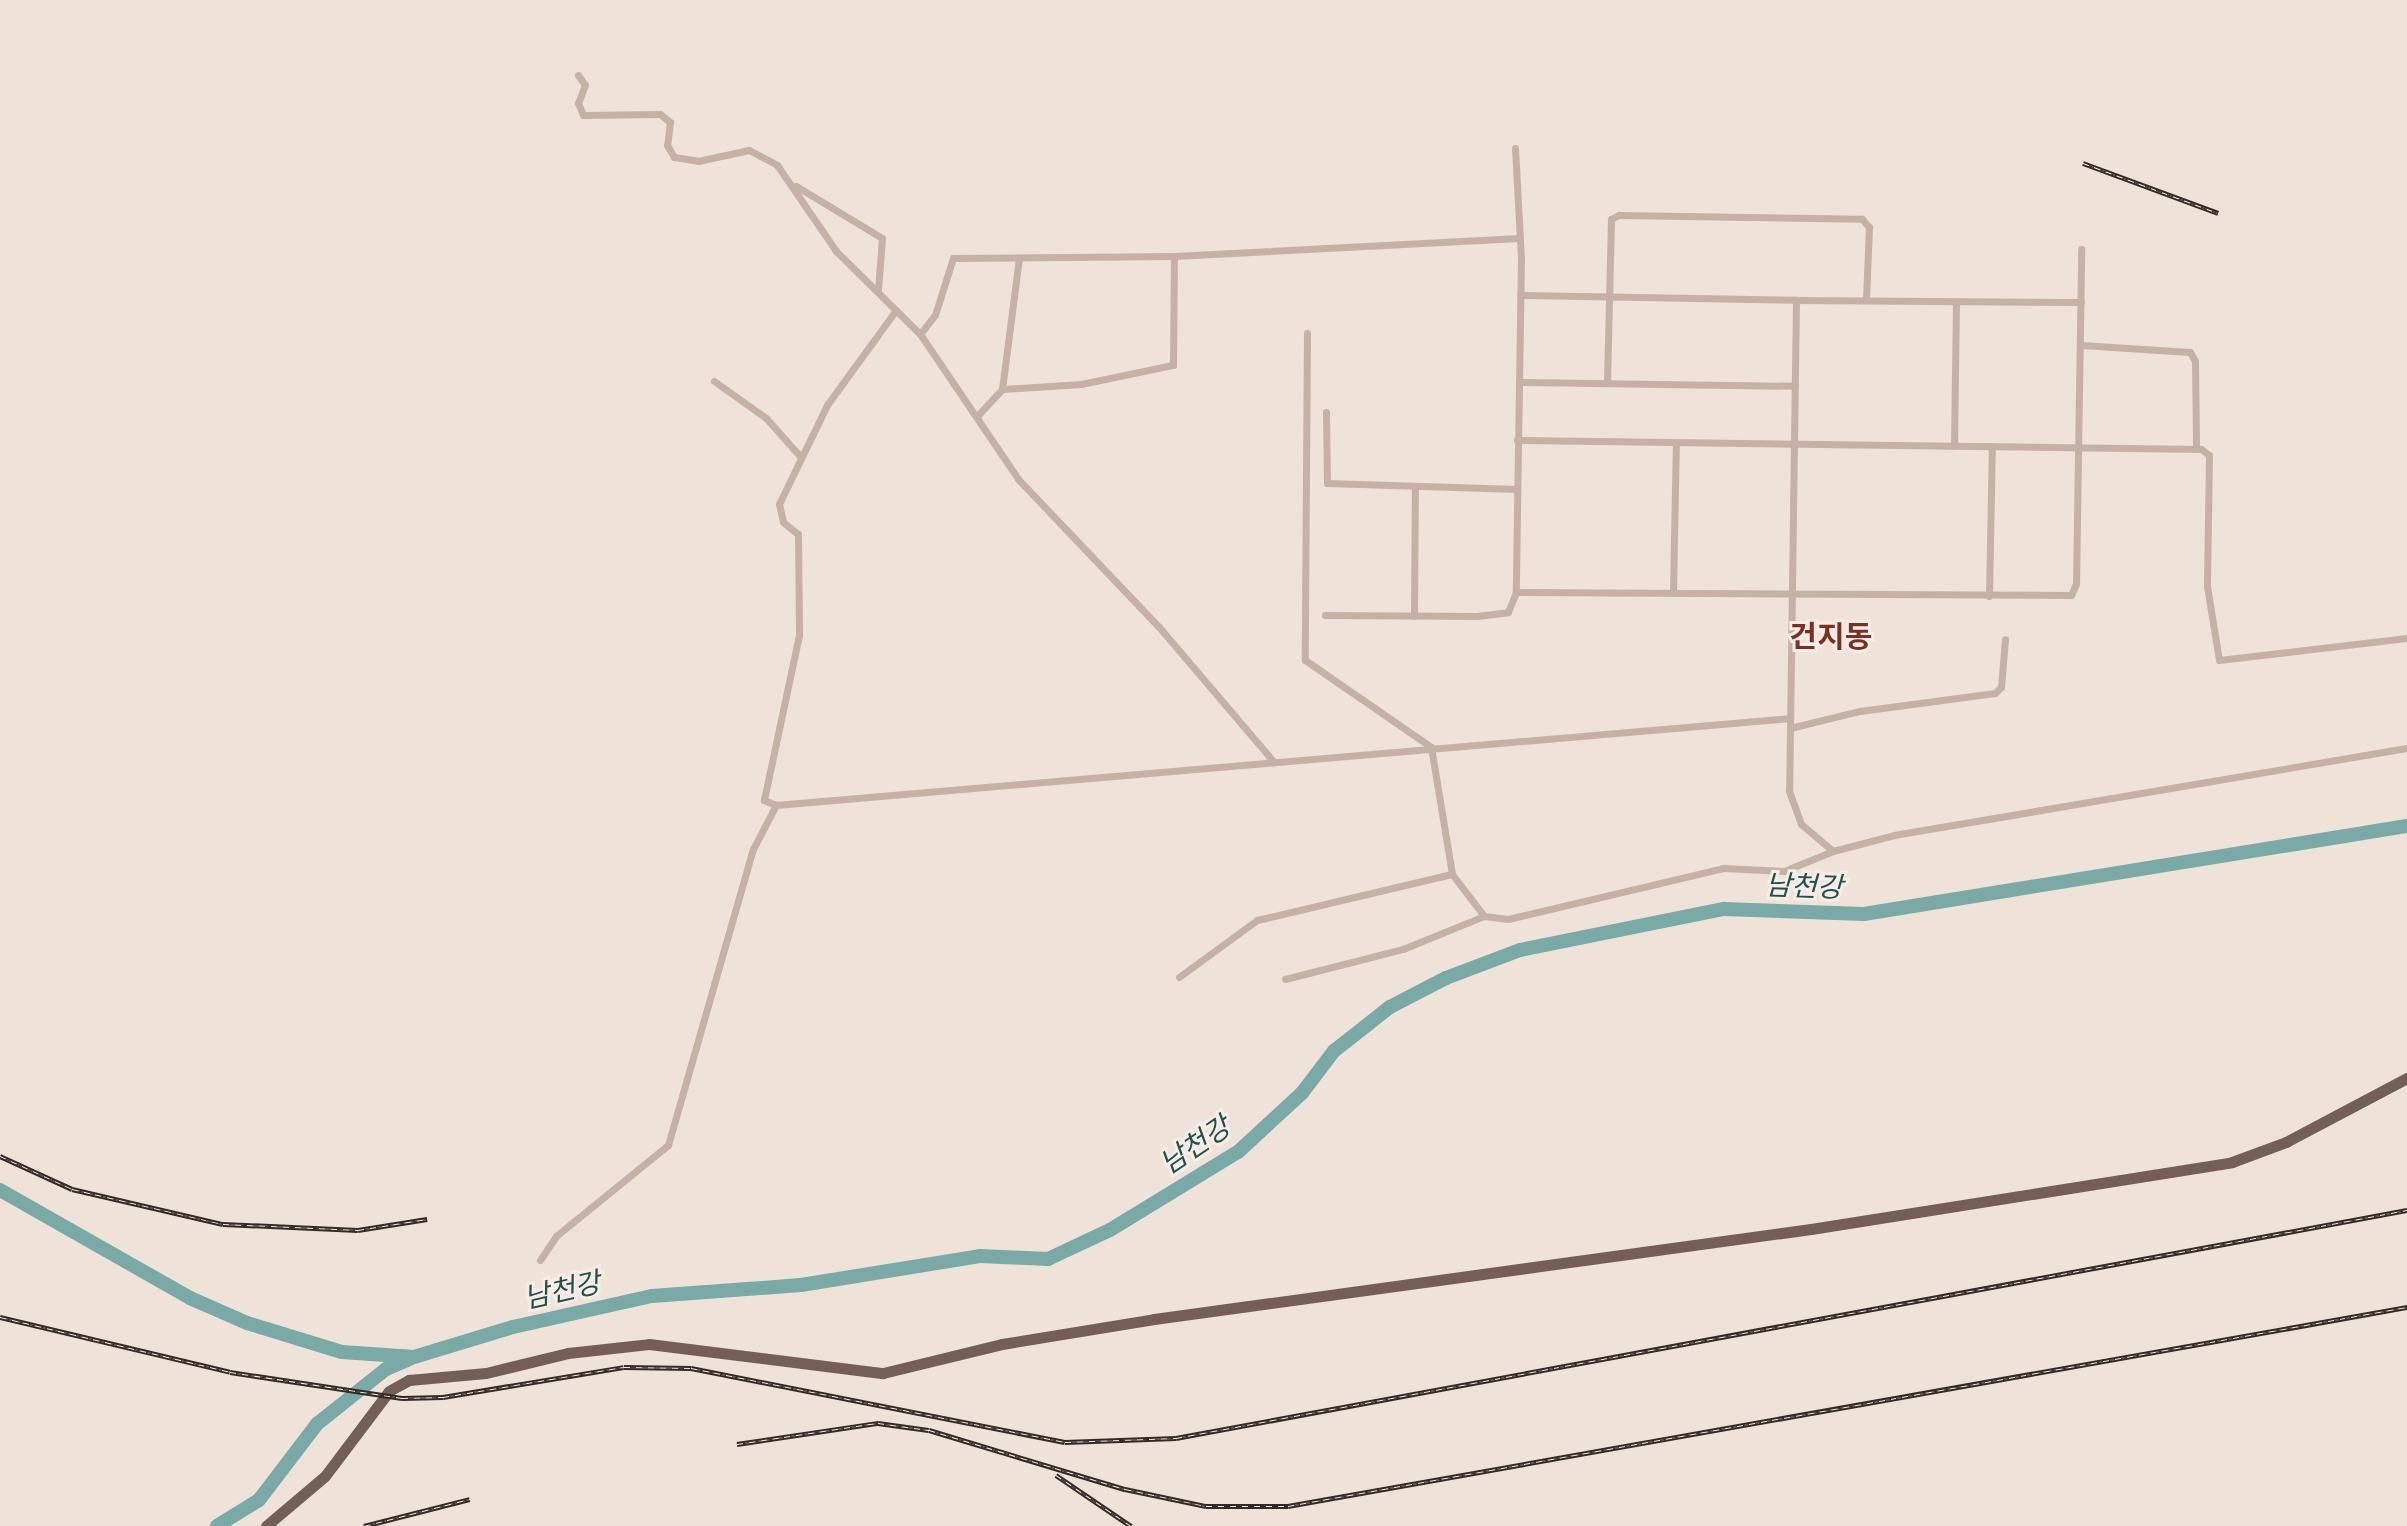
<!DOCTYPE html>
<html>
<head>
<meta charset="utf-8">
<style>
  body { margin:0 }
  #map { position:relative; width:2407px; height:1526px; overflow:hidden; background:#efe2d9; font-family:Cabin,"Noto Sans KR",sans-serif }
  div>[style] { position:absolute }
  .river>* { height:14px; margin:-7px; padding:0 7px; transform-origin:7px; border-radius:7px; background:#7aaaa7 }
  .street>* { height:7px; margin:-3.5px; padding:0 3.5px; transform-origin:3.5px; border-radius:3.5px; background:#c6b1a6 }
  .primary>* { height:11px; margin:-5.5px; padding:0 5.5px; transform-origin:5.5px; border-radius:5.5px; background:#745f58 }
  .rail>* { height:5px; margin-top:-2.5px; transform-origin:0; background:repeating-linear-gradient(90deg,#f7ede5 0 6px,#332927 0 12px); box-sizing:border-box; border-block:2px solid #332927 }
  span { translate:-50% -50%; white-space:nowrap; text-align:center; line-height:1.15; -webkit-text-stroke:6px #f7ede5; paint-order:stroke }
  .water-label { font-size:28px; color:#1f514f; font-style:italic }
  .quarter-label { font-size:30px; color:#7c3025; font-weight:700 }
</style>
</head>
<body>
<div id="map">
  <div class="river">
    <div style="left:0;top:1190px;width:219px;rotate:29.6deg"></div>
    <div style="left:190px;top:1298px;width:62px;rotate:23.7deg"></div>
    <div style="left:247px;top:1323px;width:99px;rotate:17deg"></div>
    <div style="left:342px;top:1352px;width:72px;rotate:4deg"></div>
    <div style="left:414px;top:1357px;width:103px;rotate:-16.9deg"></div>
    <div style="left:513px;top:1327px;width:142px;rotate:-12.6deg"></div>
    <div style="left:652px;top:1296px;width:149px;rotate:-4.2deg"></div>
    <div style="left:801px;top:1285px;width:181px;rotate:-9.2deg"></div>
    <div style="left:980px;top:1256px;width:68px;rotate:2.5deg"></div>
    <div style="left:1048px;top:1259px;width:68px;rotate:-25.1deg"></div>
    <div style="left:1110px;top:1230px;width:150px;rotate:-31.4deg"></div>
    <div style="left:1238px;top:1152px;width:87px;rotate:-42.7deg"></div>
    <div style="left:1302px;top:1093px;width:53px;rotate:-52.7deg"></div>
    <div style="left:1334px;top:1051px;width:71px;rotate:-38.2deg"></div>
    <div style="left:1390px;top:1007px;width:63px;rotate:-27.4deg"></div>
    <div style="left:1446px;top:978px;width:79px;rotate:-20.7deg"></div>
    <div style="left:1520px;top:950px;width:208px;rotate:-11.4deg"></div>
    <div style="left:1724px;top:909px;width:140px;rotate:2deg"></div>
    <div style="left:1864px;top:914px;width:550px;rotate:-9.21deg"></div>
    <div style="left:217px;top:1526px;width:49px;rotate:-31.8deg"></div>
    <div style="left:259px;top:1500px;width:96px;rotate:-52.7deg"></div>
    <div style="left:317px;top:1424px;width:88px;rotate:-38.6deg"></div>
    <div style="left:386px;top:1369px;width:26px;rotate:-23deg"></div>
  </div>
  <div class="street">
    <div style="left:578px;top:75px;width:12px;rotate:55deg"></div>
    <div style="left:585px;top:85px;width:19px;rotate:111deg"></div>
    <div style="left:578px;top:103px;width:13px;rotate:67deg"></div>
    <div style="left:583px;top:115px;width:77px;rotate:-0.7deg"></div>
    <div style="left:660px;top:114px;width:13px;rotate:39deg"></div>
    <div style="left:670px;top:122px;width:23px;rotate:97deg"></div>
    <div style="left:667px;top:145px;width:14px;rotate:60deg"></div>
    <div style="left:674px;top:157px;width:24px;rotate:9deg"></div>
    <div style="left:698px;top:161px;width:52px;rotate:-12.2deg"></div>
    <div style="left:749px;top:150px;width:32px;rotate:28deg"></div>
    <div style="left:777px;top:165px;width:104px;rotate:55.5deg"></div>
    <div style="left:836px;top:251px;width:118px;rotate:44.7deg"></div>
    <div style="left:920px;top:334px;width:175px;rotate:55.9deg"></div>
    <div style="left:1018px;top:479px;width:204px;rotate:46.4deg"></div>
    <div style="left:1159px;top:627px;width:176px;rotate:49.6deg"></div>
    <div style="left:1515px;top:148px;width:110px;rotate:86.9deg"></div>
    <div style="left:1521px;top:258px;width:334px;rotate:90.9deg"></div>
    <div style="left:1516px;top:592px;width:555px;rotate:0.31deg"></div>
    <div style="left:2071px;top:595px;width:12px;rotate:-66deg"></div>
    <div style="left:2076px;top:584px;width:335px;rotate:-89.1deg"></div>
    <div style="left:796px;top:186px;width:100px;rotate:31.2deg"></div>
    <div style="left:882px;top:238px;width:52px;rotate:94.4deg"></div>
    <div style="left:1520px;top:295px;width:276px;rotate:1deg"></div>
    <div style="left:2081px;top:302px;width:285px;rotate:-179.6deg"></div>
    <div style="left:1796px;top:300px;width:491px;rotate:90.8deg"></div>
    <div style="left:1789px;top:791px;width:35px;rotate:70deg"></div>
    <div style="left:1801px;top:824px;width:42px;rotate:40.2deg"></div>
    <div style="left:1833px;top:851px;width:63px;rotate:-14.7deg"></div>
    <div style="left:1894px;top:835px;width:520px;rotate:-9.63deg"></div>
    <div style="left:896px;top:310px;width:117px;rotate:126deg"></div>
    <div style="left:827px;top:405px;width:110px;rotate:115.9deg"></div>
    <div style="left:779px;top:504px;width:18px;rotate:77deg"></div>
    <div style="left:783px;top:522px;width:19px;rotate:39deg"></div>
    <div style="left:798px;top:534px;width:101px;rotate:89.4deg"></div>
    <div style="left:799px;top:635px;width:169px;rotate:102deg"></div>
    <div style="left:764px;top:800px;width:13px;rotate:23deg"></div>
    <div style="left:776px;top:805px;width:1018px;rotate:-4.9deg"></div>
    <div style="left:1307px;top:333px;width:327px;rotate:90.4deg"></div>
    <div style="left:1305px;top:660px;width:153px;rotate:34.6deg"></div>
    <div style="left:1431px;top:747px;width:129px;rotate:80.6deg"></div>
    <div style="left:1452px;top:874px;width:53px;rotate:52.7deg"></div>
    <div style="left:1484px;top:916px;width:24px;rotate:7deg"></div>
    <div style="left:1508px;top:919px;width:221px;rotate:-13.3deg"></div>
    <div style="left:1723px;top:868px;width:61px;rotate:2.8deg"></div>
    <div style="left:1784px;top:871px;width:53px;rotate:-22.2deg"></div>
    <div style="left:920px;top:334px;width:24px;rotate:-52deg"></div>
    <div style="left:935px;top:315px;width:60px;rotate:-72.5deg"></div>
    <div style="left:953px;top:258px;width:221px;rotate:-0.5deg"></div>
    <div style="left:1174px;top:256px;width:346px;rotate:-3deg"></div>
    <div style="left:2081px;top:345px;width:109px;rotate:3.7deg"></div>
    <div style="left:2190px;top:352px;width:10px;rotate:61deg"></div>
    <div style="left:2195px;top:361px;width:87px;rotate:89.3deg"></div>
    <div style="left:714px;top:381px;width:64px;rotate:35.4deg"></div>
    <div style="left:766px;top:418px;width:50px;rotate:48.3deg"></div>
    <div style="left:1519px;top:382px;width:276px;rotate:0.8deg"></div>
    <div style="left:1607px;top:383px;width:164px;rotate:-88.6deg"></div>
    <div style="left:1611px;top:219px;width:9px;rotate:-27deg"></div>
    <div style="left:1619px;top:215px;width:243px;rotate:0.9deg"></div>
    <div style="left:1862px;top:219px;width:11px;rotate:49deg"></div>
    <div style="left:1869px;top:227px;width:71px;rotate:92.4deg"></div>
    <div style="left:1002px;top:389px;width:132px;rotate:-82.6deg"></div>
    <div style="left:1326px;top:412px;width:71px;rotate:89.2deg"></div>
    <div style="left:1327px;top:483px;width:190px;rotate:1.8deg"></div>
    <div style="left:978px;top:415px;width:35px;rotate:-47deg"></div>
    <div style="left:1002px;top:389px;width:79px;rotate:-3.6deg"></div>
    <div style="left:1081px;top:384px;width:94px;rotate:-11.7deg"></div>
    <div style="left:1173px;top:365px;width:109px;rotate:-89.5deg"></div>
    <div style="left:1517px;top:440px;width:684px;rotate:0.75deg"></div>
    <div style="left:2201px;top:449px;width:10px;rotate:37deg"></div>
    <div style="left:2209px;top:455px;width:131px;rotate:90.9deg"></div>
    <div style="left:2207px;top:586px;width:75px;rotate:80.8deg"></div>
    <div style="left:2219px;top:660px;width:189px;rotate:-6.7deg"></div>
    <div style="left:1954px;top:446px;width:144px;rotate:-89.2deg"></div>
    <div style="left:1673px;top:593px;width:150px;rotate:-88.9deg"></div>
    <div style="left:1989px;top:596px;width:150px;rotate:-88.9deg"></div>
    <div style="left:1325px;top:615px;width:152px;rotate:0.4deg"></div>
    <div style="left:1477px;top:616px;width:31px;rotate:-7deg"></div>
    <div style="left:1508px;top:612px;width:22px;rotate:-68deg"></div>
    <div style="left:1414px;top:616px;width:130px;rotate:-89.6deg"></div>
    <div style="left:1790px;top:728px;width:72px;rotate:-13.7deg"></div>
    <div style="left:1860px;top:711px;width:136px;rotate:-7.6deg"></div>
    <div style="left:1995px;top:693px;width:8px;rotate:-45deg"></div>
    <div style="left:2001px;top:687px;width:48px;rotate:-85.2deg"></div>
    <div style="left:1179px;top:977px;width:97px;rotate:-36.2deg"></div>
    <div style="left:1257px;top:920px;width:200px;rotate:-13.3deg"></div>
    <div style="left:1285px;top:979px;width:122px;rotate:-14.3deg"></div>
    <div style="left:1403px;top:949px;width:87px;rotate:-22.2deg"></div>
    <div style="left:540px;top:1260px;width:29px;rotate:-56deg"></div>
    <div style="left:556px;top:1236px;width:144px;rotate:-39.1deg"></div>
    <div style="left:668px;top:1145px;width:308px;rotate:-74deg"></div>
    <div style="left:753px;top:849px;width:50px;rotate:-62.4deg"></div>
  </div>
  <div class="primary">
    <div style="left:266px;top:1526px;width:77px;rotate:-40.3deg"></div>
    <div style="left:325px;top:1476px;width:106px;rotate:-53deg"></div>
    <div style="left:389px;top:1391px;width:23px;rotate:-29deg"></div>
    <div style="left:409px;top:1380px;width:77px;rotate:-5.2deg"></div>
    <div style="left:486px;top:1373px;width:84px;rotate:-13.7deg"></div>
    <div style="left:568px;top:1353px;width:81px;rotate:-6.3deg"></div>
    <div style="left:649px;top:1344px;width:236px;rotate:7.1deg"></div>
    <div style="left:883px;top:1373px;width:122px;rotate:-13.7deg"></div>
    <div style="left:1002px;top:1344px;width:154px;rotate:-9.3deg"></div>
    <div style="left:1154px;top:1319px;width:663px;rotate:-7.8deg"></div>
    <div style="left:1811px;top:1229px;width:426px;rotate:-9deg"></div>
    <div style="left:2232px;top:1162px;width:58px;rotate:-20.3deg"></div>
    <div style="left:2286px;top:1142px;width:137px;rotate:-27.9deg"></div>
  </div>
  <div class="rail">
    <div style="left:2083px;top:163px;width:144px;rotate:20.3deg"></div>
    <div style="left:0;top:1156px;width:79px;rotate:24.6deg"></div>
    <div style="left:72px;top:1189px;width:155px;rotate:13.1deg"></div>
    <div style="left:223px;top:1224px;width:135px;rotate:2.5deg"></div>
    <div style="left:358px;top:1230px;width:70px;rotate:-9.1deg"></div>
    <div style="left:0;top:1317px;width:236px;rotate:13.4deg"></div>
    <div style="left:230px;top:1372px;width:174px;rotate:8.6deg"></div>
    <div style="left:402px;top:1398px;width:41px;rotate:-1.4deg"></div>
    <div style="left:443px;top:1397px;width:183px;rotate:-9.4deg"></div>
    <div style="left:624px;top:1367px;width:67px;rotate:0.9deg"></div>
    <div style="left:691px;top:1368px;width:381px;rotate:11.2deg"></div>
    <div style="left:1065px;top:1442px;width:111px;rotate:-2.1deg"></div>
    <div style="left:1176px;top:1438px;width:1252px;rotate:-10.49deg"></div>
    <div style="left:737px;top:1444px;width:143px;rotate:-8.5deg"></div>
    <div style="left:878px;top:1423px;width:51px;rotate:7.8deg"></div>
    <div style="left:929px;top:1430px;width:205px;rotate:16.8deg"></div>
    <div style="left:1125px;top:1489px;width:83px;rotate:11.9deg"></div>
    <div style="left:1206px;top:1506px;width:82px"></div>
    <div style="left:1288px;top:1506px;width:1137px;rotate:-10.08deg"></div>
    <div style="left:1056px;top:1475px;width:91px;rotate:34.2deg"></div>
    <div style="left:364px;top:1526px;width:109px;rotate:-14.3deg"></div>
  </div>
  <div class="water-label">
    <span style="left:1804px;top:886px;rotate:2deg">남천강</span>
    <span style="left:1195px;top:1145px;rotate:-34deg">남천강</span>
    <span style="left:562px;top:1290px;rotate:-13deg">남천강</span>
  </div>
  <div class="quarter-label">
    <span style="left:1831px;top:637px">건지동</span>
  </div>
</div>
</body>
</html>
